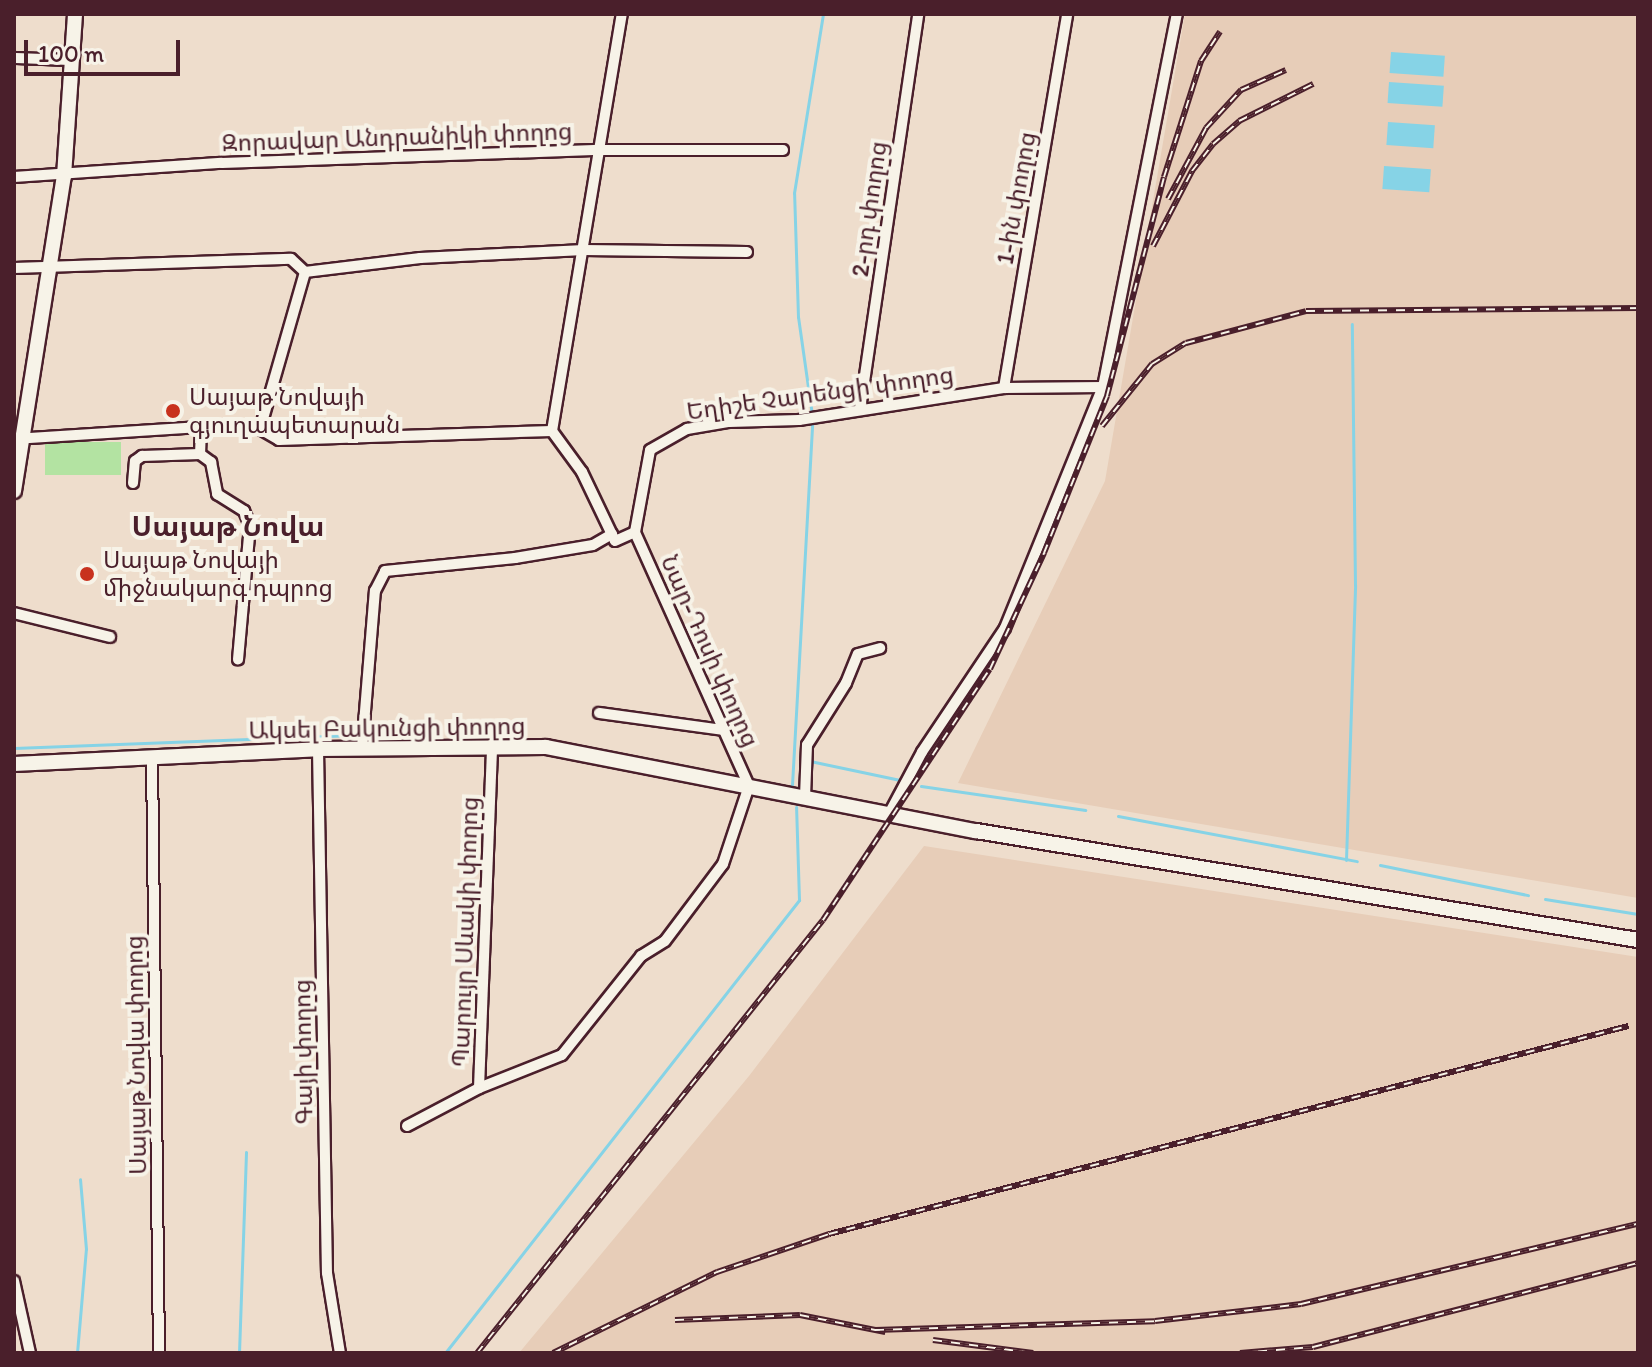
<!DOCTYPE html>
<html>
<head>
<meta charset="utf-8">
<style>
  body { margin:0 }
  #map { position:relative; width:1652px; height:1367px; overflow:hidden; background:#edc; font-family:Itim,"Noto Sans Armenian",sans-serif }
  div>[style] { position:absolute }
  .built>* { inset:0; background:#e7cdb8 }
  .green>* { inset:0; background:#b3e3a2; transform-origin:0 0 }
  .water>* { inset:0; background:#86d3e6; transform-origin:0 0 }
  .stream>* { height:3px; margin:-1.5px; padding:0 1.5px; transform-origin:1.5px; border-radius:1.5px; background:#86d3e6 }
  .roads { filter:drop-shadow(2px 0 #4a1f2b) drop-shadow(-2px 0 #4a1f2b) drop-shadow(0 2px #4a1f2b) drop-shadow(0 -2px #4a1f2b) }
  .minor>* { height:10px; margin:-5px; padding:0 5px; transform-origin:5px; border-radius:5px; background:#f7f3e8 }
  .secondary>* { height:14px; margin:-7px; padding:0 7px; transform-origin:7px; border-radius:7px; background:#f7f3e8 }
  .rail>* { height:6px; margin-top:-3px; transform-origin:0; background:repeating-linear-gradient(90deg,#f7f3e8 0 9px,#4a1f2b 0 18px); box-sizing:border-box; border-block:2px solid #4a1f2b }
  .dots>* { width:22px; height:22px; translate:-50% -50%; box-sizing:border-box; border:4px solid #f7f3e8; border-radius:50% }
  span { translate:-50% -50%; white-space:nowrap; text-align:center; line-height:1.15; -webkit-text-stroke:8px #f7f3e8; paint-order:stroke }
  .street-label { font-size:24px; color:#4a1f2b }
  .poi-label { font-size:24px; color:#4a1f2b }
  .left { translate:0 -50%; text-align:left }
  .quarter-label { font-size:28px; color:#4a1f2b; font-weight:700 }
  .frame { position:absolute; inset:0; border:16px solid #4a1f2b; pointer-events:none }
  .scale { position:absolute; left:24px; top:40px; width:156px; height:36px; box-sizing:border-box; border:4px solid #4a1f2b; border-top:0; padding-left:10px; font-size:24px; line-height:28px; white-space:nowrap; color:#4a1f2b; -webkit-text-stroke:6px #f7f3e8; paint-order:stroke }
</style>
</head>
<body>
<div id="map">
  <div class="built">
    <div style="clip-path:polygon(1185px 14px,1638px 14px,1638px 898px,958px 783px,1105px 481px)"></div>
    <div style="clip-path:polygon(924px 846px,1638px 957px,1638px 1353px,519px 1353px,749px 1076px)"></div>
  </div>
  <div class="green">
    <div style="left:45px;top:442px;width:76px;height:33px"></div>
  </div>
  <div class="water">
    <div style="left:1391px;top:52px;width:54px;height:21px;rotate:4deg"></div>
    <div style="left:1389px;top:82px;width:55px;height:21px;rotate:4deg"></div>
    <div style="left:1388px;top:122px;width:47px;height:23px;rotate:4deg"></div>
    <div style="left:1384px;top:166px;width:47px;height:23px;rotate:4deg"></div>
  </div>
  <div class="stream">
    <div style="left:812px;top:415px;width:99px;rotate:-98.1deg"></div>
    <div style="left:798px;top:317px;width:124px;rotate:-91.8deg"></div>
    <div style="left:794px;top:193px;width:181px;rotate:-80.8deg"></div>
    <div style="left:14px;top:748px;width:341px;rotate:-2.2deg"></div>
    <div style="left:810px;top:761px;width:92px;rotate:11.9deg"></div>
    <div style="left:792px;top:785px;width:364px;rotate:-86.8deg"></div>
    <div style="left:921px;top:786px;width:166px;rotate:8.3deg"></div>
    <div style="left:1118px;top:816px;width:243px;rotate:10.7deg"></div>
    <div style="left:1346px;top:860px;width:275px;rotate:-88.1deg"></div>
    <div style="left:1355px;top:585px;width:261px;rotate:-90.7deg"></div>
    <div style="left:1380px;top:865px;width:151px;rotate:11.5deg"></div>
    <div style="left:1545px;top:899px;width:94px;rotate:9.2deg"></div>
    <div style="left:77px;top:1353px;width:104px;rotate:-85.1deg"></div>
    <div style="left:86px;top:1249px;width:70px;rotate:-94.9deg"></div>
    <div style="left:239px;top:1353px;width:201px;rotate:-88deg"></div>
    <div style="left:445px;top:1353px;width:575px;rotate:-51.99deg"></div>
    <div style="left:799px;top:900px;width:93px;rotate:-91.8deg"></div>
  </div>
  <div class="roads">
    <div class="minor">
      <div style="left:14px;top:58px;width:58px;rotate:2deg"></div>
      <div style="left:14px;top:177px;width:208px;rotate:-3.9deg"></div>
      <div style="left:222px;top:163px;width:379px;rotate:-2deg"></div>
      <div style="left:601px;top:150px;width:182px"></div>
      <div style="left:14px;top:268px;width:277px;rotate:-1.9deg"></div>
      <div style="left:291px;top:259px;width:19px;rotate:43deg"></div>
      <div style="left:305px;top:272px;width:116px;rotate:-6.9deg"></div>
      <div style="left:420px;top:258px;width:164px;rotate:-2.8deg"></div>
      <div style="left:584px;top:250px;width:163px;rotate:0.7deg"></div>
      <div style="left:1004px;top:388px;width:379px;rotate:-80.4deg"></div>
      <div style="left:860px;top:409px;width:399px;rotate:-81.6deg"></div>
      <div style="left:201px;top:427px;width:27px;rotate:92deg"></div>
      <div style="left:200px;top:454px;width:14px;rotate:36deg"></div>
      <div style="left:211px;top:462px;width:33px;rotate:79deg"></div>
      <div style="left:217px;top:494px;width:32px;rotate:32deg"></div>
      <div style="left:244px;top:511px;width:15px;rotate:67deg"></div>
      <div style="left:250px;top:525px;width:135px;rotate:95.1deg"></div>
      <div style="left:260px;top:429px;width:163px;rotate:-74deg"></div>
      <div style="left:552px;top:431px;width:423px;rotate:-80.5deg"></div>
      <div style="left:552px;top:431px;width:51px;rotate:53.8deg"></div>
      <div style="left:582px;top:472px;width:76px;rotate:64.4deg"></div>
      <div style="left:615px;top:541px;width:22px;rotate:-24deg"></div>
      <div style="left:14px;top:439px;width:187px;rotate:-3.7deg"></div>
      <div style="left:201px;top:427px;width:59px;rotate:1.9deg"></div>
      <div style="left:260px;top:429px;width:22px;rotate:30deg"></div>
      <div style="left:279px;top:440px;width:273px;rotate:-1.9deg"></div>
      <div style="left:133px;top:483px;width:22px;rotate:-85deg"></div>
      <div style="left:135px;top:461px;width:9px;rotate:-36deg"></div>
      <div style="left:142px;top:456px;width:58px;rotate:-2deg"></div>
      <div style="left:14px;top:613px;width:99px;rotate:14deg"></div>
      <div style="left:599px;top:713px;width:125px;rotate:7.8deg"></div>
      <div style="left:362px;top:748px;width:158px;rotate:-85.3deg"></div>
      <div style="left:375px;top:591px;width:22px;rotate:-63deg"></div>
      <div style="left:385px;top:571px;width:131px;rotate:-5.7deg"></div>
      <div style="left:515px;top:558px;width:79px;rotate:-9.5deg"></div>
      <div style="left:593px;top:545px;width:22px;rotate:-30deg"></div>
      <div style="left:318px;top:749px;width:524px;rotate:89.02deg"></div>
      <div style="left:327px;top:1273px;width:81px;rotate:80.8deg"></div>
      <div style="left:152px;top:756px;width:597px;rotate:89.33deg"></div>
      <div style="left:805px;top:797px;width:52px;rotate:-87.8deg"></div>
      <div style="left:807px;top:745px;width:73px;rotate:-57.8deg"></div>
      <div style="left:846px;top:683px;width:31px;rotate:-68deg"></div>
      <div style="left:858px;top:654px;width:23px;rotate:-15deg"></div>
      <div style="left:890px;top:812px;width:68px;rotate:-61.9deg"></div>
      <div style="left:922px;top:752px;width:149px;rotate:-56.2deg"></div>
      <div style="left:1005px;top:628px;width:260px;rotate:-67.9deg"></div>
      <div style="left:1103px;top:387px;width:380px;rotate:-78.8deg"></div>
      <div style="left:479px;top:1088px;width:89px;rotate:-21.7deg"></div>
      <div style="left:562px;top:1055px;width:127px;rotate:-51.4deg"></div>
      <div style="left:641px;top:956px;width:28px;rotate:-32deg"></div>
      <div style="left:665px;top:941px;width:96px;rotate:-53deg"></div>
      <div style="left:723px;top:864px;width:82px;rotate:-71.6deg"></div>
      <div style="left:749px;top:786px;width:278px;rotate:-114.2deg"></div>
      <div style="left:635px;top:532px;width:83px;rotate:-79.6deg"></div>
      <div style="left:650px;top:450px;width:43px;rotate:-29.6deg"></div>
      <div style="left:687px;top:429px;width:43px;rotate:-9.5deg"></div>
      <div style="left:729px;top:422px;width:70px;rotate:-1.6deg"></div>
      <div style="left:799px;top:420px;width:207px;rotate:-8.9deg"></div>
      <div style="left:1004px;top:388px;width:99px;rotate:-0.6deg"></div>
      <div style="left:407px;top:1126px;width:81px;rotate:-27.8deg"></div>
      <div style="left:479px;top:1088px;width:344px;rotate:-87.8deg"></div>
      <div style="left:14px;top:1281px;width:74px;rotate:77.5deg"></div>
    </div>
    <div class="secondary">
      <div style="left:14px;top:491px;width:319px;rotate:-81deg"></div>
      <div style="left:64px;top:176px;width:162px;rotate:-86.1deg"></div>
      <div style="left:14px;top:764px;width:304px;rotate:-2.8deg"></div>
      <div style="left:318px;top:749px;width:228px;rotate:-0.5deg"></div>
      <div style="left:546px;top:747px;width:438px;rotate:11.1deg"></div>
      <div style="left:976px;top:831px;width:671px;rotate:9.35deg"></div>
    </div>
  </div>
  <div class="rail">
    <div style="left:1168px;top:199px;width:81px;rotate:-61.8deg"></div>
    <div style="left:1206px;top:128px;width:52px;rotate:-47.4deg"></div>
    <div style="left:1241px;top:90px;width:49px;rotate:-24deg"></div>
    <div style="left:1153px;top:246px;width:85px;rotate:-62.5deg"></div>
    <div style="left:1192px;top:171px;width:34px;rotate:-52deg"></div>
    <div style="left:1213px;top:144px;width:35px;rotate:-41deg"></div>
    <div style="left:1239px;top:121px;width:83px;rotate:-26.6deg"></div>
    <div style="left:1102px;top:426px;width:80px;rotate:-51.1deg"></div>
    <div style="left:1152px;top:364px;width:40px;rotate:-32deg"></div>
    <div style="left:1186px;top:343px;width:124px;rotate:-14.9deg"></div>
    <div style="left:1306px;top:311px;width:332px;rotate:-0.5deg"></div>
    <div style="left:675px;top:1320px;width:125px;rotate:-2.3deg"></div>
    <div style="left:800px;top:1315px;width:87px;rotate:11.3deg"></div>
    <div style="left:875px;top:1330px;width:280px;rotate:-1.8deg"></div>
    <div style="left:1155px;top:1321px;width:147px;rotate:-6.6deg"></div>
    <div style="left:1301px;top:1304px;width:346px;rotate:-13.4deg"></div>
    <div style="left:933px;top:1340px;width:101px;rotate:7.4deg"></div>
    <div style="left:477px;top:1353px;width:554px;rotate:-51.37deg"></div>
    <div style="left:823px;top:920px;width:301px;rotate:-56.4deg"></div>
    <div style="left:990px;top:669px;width:128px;rotate:-65deg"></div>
    <div style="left:1044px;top:553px;width:169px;rotate:-68.1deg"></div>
    <div style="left:1107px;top:396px;width:226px;rotate:-75.4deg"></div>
    <div style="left:1164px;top:177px;width:122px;rotate:-72.3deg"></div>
    <div style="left:1201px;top:61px;width:35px;rotate:-57deg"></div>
    <div style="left:553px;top:1353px;width:183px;rotate:-26.3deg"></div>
    <div style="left:717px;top:1272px;width:118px;rotate:-18.7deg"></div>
    <div style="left:829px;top:1234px;width:826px;rotate:-14.59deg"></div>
    <div style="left:1240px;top:1353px;width:73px;rotate:-4.7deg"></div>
    <div style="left:1313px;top:1347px;width:336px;rotate:-14.5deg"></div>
  </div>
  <div class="dots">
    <div style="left:173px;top:411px;background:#c8321e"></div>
    <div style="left:87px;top:574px;background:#c8321e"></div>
  </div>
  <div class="street-label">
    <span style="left:397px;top:137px;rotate:-2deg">Զորավար Անդրանիկի փողոց</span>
    <span style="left:1016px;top:198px;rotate:-80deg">1-ին փողոց</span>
    <span style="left:869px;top:209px;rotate:-82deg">2-րդ փողոց</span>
    <span style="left:820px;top:393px;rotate:-8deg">Եղիշե Չարենցի փողոց</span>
    <span style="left:710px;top:651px;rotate:66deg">Նար-Դոսի փողոց</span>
    <span style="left:387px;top:728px;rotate:-1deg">Ակսել Բակունցի փողոց</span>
    <span style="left:465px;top:932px;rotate:-88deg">Պարույր Սևակի փողոց</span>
    <span style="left:303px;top:1052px;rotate:-91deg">Գայի փողոց</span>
    <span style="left:136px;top:1055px;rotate:-91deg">Սայաթ Նովա փողոց</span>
  </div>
  <div class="poi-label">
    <span class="left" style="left:189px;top:411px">Սայաթ Նովայի<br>գյուղապետարան</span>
    <span class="left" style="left:103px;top:574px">Սայաթ Նովայի<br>միջնակարգ դպրոց</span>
  </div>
  <div class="quarter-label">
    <span style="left:228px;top:526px">Սայաթ Նովա</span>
  </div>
  <div class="frame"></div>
  <div class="scale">100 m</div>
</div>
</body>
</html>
